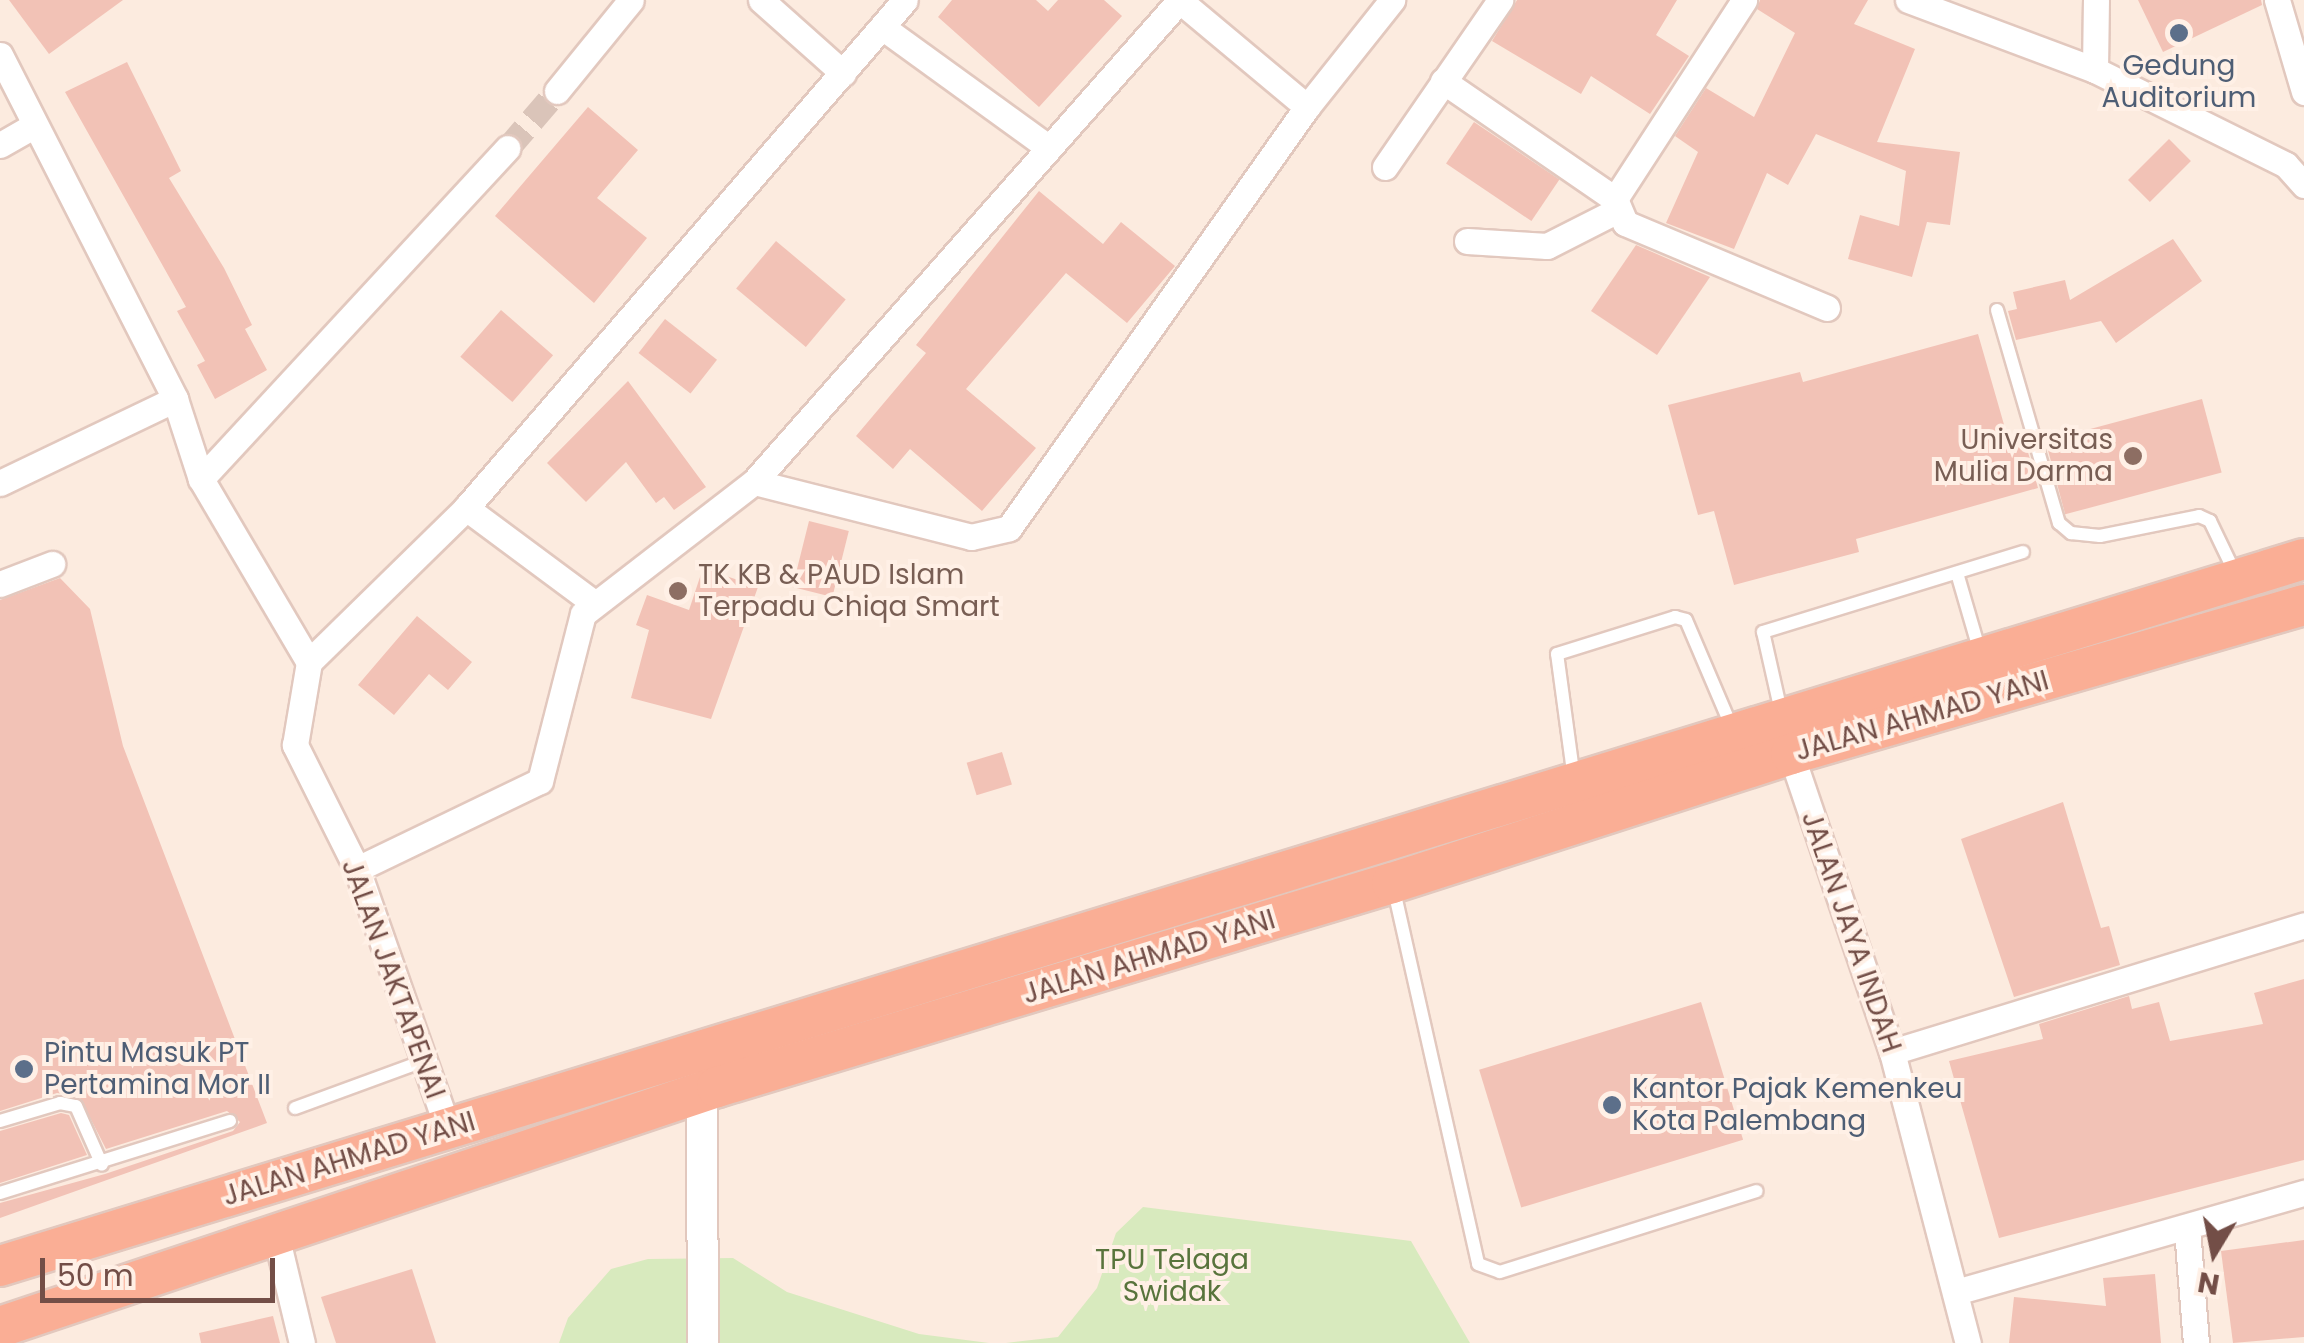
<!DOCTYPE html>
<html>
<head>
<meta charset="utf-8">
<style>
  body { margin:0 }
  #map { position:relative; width:2304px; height:1343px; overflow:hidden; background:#fcebdf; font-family:Poppins,sans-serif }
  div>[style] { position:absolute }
  .green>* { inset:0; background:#d8eabe }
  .building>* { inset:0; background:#f2c2b6; transform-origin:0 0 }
  .minor-tunnel>* { height:25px; margin-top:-12.5px; transform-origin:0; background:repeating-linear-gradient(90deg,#dac4b9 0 25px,transparent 0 37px) }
  .roads { filter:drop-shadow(2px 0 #e2c8be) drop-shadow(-2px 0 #e2c8be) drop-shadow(0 2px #e2c8be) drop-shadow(0 -2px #e2c8be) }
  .service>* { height:12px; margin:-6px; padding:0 6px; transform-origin:6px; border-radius:6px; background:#fff }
  .minor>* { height:25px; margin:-12.5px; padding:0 12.5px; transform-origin:12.5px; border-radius:12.5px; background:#fff }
  .tertiary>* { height:30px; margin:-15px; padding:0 15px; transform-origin:15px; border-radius:15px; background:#fff }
  .trunk>* { height:40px; margin:-20px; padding:0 20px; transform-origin:20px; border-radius:20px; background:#faae95 }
  .dots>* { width:28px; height:28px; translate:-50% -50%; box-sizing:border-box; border:5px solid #fff0e6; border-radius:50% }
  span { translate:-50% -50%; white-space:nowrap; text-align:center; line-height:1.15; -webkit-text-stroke:8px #fff0e6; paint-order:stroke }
  .service-label { font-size:28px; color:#4e5e75 }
  .left { translate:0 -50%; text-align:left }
  .education-label { font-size:28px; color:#785e54 }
  .right { translate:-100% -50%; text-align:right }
  .street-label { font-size:28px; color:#734e47 }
  .park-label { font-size:28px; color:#58743c }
  .north { position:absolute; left:2164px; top:1203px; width:100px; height:100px; -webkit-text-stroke:8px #fff0e6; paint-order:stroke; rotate:190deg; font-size:28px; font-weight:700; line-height:40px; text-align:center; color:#734e47 }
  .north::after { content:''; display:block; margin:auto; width:35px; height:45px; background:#734e47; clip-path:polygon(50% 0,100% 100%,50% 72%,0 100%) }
  .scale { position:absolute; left:40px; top:1258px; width:235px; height:45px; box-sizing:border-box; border:5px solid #734e47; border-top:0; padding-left:12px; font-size:30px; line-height:35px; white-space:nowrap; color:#734e47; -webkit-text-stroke:8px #fff0e6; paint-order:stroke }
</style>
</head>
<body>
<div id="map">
  <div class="green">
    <div style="clip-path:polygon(1143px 1207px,1411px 1241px,1470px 1343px,1006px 1343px,1058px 1337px,1097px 1288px,1116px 1233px)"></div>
    <div style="clip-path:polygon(733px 1258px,787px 1292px,919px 1334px,989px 1343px,559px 1343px,568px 1318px,611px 1269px,648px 1259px)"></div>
  </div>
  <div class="building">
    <div style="clip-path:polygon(9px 0,123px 0,49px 54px)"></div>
    <div style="clip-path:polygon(952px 0,1036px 0,1048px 11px,1058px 0,1104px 0,1122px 16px,1039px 107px,938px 17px)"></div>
    <div style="clip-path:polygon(1517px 0,1677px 0,1656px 35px,1689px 56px,1650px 114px,1591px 76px,1581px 94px,1492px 41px)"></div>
    <div style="clip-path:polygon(1760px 0,1868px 0,1854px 24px,1915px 49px,1877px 142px,1960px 152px,1950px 225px,1927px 222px,1912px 277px,1848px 259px,1860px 215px,1899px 226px,1906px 171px,1816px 134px,1788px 185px,1767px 173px,1734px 249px,1666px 223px,1698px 152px,1675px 136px,1706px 88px,1754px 117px,1795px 33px,1757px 9px)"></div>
    <div style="clip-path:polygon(2138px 0,2261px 0,2262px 5px,2163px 52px)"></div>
    <div style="clip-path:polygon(127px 62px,181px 171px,169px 178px,224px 268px,252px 325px,245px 329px,267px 370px,215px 399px,197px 365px,205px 361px,177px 311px,186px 307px,65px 92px)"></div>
    <div style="clip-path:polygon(588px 107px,638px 150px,597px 198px,647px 238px,594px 303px,495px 216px)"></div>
    <div style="left:1474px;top:122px;width:103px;height:50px;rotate:34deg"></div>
    <div style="left:2169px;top:139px;width:31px;height:58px;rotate:45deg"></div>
    <div style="clip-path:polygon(1039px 191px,1103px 244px,1121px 222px,1175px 266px,1127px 323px,1066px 273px,966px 389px,1036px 448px,982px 511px,910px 449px,893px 469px,856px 436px,926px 353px,916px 345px)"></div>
    <div style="clip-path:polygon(2173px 239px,2202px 281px,2116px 343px,2101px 321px,2016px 340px,2008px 311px,2017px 309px,2013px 292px,2065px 280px,2070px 300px)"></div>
    <div style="left:776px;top:241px;width:91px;height:62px;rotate:40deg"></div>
    <div style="clip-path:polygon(1636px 245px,1710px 277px,1657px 355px,1591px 311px)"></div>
    <div style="left:501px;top:310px;width:69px;height:62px;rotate:41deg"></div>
    <div style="left:665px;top:319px;width:66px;height:43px;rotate:38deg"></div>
    <div style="clip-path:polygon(1978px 334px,2011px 449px,2026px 445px,2038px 488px,1856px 539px,1859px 552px,1734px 585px,1714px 511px,1698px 515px,1668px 405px,1800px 372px,1803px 382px)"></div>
    <div style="clip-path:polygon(628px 381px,706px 487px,674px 510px,664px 497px,656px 503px,626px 462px,586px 502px,547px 463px)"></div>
    <div style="left:2202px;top:399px;width:76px;height:162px;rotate:75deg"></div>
    <div style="left:809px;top:521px;width:41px;height:68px;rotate:14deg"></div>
    <div style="clip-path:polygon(703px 568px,758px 587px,711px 719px,631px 698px,649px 630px,636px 625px,647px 595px,689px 610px)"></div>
    <div style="clip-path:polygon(60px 578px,90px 609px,123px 746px,267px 1123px,0 1218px,0 1203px,105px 1174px,233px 1131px,240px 1122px,227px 1111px,106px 1149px,79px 1096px,57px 1093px,0 1111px,0 600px)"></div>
    <div style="clip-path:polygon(417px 616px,472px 662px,448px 690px,429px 674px,394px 715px,358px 685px)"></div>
    <div style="left:1002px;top:752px;width:34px;height:37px;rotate:73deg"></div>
    <div style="clip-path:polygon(2063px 802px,2101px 928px,2109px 926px,2120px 965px,2014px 997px,1961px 839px)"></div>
    <div style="clip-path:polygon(2304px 979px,2304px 1160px,1999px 1238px,1949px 1061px,2043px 1039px,2039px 1024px,2129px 996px,2132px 1009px,2159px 1002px,2170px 1041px,2263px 1024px,2254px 993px)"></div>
    <div style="left:1701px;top:1002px;width:144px;height:232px;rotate:73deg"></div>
    <div style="clip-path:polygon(61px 1113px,69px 1115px,87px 1155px,0 1183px,0 1131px)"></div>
    <div style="clip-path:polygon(2304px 1240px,2304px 1337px,2233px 1343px,2221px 1251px)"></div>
    <div style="clip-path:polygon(412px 1269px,436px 1343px,336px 1343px,321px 1297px)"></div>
    <div style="clip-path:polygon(2155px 1274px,2161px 1343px,2009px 1343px,2014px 1297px,2106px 1306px,2103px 1278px)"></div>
    <div style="clip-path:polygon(273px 1316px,280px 1343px,201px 1343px,199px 1333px)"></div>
  </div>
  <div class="minor-tunnel">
    <div style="left:508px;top:148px;width:75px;rotate:-49.3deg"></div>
  </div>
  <div class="roads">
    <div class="service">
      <div style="left:1997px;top:310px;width:222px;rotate:73.8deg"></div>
      <div style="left:2059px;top:523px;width:16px;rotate:40deg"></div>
      <div style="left:2071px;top:533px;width:29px;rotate:6deg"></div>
      <div style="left:2100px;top:536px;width:101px;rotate:-11.4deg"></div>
      <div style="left:2199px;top:516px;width:12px;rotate:24deg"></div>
      <div style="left:2210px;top:521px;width:58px;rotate:64.3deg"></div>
      <div style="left:1957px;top:573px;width:82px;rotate:73.8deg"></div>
      <div style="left:1782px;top:716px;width:86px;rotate:-102.7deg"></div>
      <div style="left:1763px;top:632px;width:272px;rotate:-17.1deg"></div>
      <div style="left:1574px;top:779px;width:126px;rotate:-97.7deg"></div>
      <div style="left:1557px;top:654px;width:124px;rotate:-17.4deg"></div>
      <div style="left:1675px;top:617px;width:11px;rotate:15deg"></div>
      <div style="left:1686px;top:620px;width:117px;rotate:66.9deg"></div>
      <div style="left:1393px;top:886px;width:387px;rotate:77.3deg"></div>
      <div style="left:1478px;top:1264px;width:23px;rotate:20deg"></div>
      <div style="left:1500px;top:1272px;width:269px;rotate:-17.5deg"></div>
      <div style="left:295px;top:1108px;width:134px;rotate:-20.1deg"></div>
      <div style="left:0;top:1121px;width:63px;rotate:-16.7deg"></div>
      <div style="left:60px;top:1103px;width:16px;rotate:11deg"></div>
      <div style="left:76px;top:1106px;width:64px;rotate:66.2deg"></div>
      <div style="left:0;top:1193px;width:241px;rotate:-17.4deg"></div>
    </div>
    <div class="minor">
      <div style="left:761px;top:0;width:110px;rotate:41.7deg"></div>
      <div style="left:1908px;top:0;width:200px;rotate:20.5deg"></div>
      <div style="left:2095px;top:70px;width:213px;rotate:26.4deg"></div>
      <div style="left:2286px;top:165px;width:27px;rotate:48deg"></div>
      <div style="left:2277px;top:0;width:96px;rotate:73.6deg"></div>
      <div style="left:882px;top:27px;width:206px;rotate:35.9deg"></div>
      <div style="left:0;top:55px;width:386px;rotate:63deg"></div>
      <div style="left:175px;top:399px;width:84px;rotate:72deg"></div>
      <div style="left:201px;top:479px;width:212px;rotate:59.5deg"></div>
      <div style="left:2095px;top:70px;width:70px;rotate:-89.2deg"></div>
      <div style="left:1443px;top:81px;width:209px;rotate:34.5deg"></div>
      <div style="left:1615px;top:199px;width:237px;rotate:-57deg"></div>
      <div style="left:557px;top:91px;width:117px;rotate:-50.9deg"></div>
      <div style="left:1307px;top:107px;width:137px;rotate:-51.5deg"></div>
      <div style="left:0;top:145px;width:40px;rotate:-29.7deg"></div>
      <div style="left:1385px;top:167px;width:203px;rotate:-55.4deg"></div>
      <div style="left:1615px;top:199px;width:26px;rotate:67deg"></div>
      <div style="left:1625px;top:223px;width:219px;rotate:22.8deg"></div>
      <div style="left:1467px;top:241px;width:80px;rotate:3.6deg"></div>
      <div style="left:1547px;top:246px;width:77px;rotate:-26.9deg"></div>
      <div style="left:201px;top:479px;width:451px;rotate:-47.2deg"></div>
      <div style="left:754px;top:482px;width:224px;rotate:14.2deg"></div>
      <div style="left:971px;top:537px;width:39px;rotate:-13deg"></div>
      <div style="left:1009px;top:528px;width:516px;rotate:-54.71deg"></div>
      <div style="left:1307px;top:107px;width:167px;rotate:-140.1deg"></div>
      <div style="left:0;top:483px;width:194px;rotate:-25.6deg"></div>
      <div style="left:466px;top:508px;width:159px;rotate:36.6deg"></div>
      <div style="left:0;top:584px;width:56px;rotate:-21deg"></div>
      <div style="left:1791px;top:754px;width:315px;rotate:71.3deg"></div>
      <div style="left:1892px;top:1052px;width:301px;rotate:75.4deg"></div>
      <div style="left:357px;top:869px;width:203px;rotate:-25.7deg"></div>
      <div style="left:540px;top:781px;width:172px;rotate:-75.6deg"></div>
      <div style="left:583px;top:614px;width:216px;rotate:-37.7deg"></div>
      <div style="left:754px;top:482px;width:643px;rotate:-48.53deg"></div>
      <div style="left:1892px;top:1052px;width:431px;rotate:-17.1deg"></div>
      <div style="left:448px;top:1129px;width:275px;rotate:-109.3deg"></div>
      <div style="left:357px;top:869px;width:139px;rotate:-116.6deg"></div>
      <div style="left:295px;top:745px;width:84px;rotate:-80.4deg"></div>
      <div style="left:309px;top:662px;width:220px;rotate:-44.4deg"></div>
      <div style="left:466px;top:508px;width:671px;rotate:-49.17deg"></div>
      <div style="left:2187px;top:1229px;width:114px;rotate:85.5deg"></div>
      <div style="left:276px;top:1235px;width:111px;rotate:76.5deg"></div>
      <div style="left:1959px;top:1291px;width:359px;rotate:-15.9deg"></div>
    </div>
    <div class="tertiary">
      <div style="left:702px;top:1094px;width:249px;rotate:89.8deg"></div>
    </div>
    <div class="trunk">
      <div style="left:0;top:1266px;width:2410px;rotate:-17.06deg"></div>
      <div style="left:0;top:1327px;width:756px;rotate:-18.51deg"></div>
      <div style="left:717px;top:1087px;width:705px;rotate:-16.82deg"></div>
      <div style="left:1392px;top:883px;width:419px;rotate:-17.9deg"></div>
      <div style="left:1791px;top:754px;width:534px;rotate:-16.2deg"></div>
    </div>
  </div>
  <div class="dots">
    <div style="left:2179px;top:33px;background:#5c6f8a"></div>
    <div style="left:2133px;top:456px;background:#8d6e63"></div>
    <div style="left:678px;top:591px;background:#8d6e63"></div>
    <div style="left:24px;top:1069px;background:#5c6f8a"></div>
    <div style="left:1612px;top:1105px;background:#5c6f8a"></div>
  </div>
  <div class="service-label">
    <span style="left:2179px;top:82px">Gedung<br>Auditorium</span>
    <span class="left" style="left:44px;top:1069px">Pintu Masuk PT<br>Pertamina Mor II</span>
    <span class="left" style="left:1632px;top:1105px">Kantor Pajak Kemenkeu<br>Kota Palembang</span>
  </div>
  <div class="education-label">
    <span class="right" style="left:2113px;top:456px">Universitas<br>Mulia Darma</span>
    <span class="left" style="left:698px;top:591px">TK KB &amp; PAUD Islam<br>Terpadu Chiqa Smart</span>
  </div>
  <div class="street-label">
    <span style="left:1922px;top:716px;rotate:-16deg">JALAN AHMAD YANI</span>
    <span style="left:1851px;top:932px;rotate:71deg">JALAN JAYA INDAH</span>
    <span style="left:1149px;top:957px;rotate:-17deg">JALAN AHMAD YANI</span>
    <span style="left:393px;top:979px;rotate:70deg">JALAN JAKTAPENAI</span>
    <span style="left:349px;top:1159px;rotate:-17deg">JALAN AHMAD YANI</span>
  </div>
  <div class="park-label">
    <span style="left:1172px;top:1276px">TPU Telaga<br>Swidak</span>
  </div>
  <div class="north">N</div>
  <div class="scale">50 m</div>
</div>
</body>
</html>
